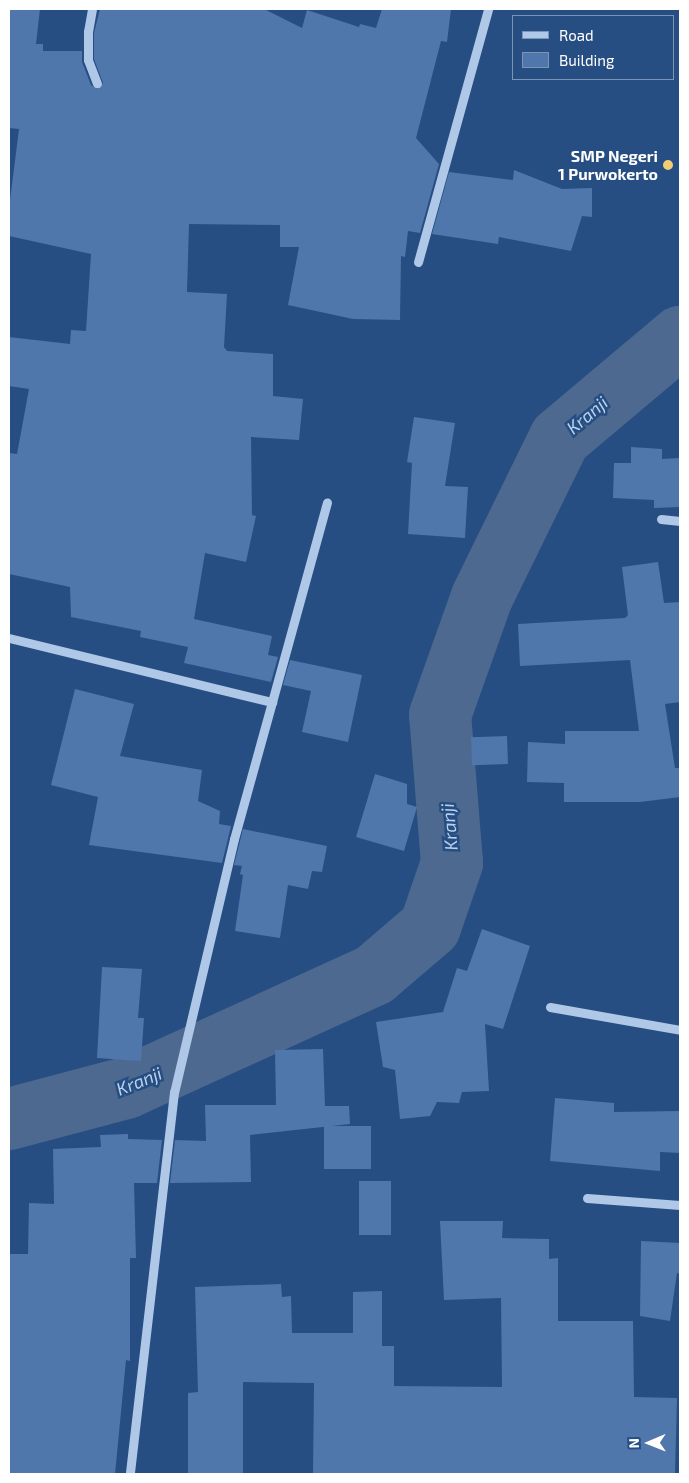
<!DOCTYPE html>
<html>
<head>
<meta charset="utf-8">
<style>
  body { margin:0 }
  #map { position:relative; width:689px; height:1483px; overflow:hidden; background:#264e82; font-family:"Exo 2",sans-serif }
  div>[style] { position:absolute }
  .river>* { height:62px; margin:-31px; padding:0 31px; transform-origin:31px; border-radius:31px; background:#4d698f }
  .building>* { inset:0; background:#4f77ab; transform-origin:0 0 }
  .minor>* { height:9px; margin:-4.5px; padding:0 4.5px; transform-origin:4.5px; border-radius:4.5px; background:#afc8e7 }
  .dots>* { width:14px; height:14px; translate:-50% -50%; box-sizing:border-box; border:2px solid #264e82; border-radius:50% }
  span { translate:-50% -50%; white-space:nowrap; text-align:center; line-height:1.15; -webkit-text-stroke:5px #264e82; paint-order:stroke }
  .poi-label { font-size:16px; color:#fff; font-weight:700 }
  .right { translate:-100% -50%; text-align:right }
  .water-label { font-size:18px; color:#bad2ee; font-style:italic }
  .frame { position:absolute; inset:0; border:10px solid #fff; pointer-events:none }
  .legend { position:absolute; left:512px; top:15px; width:162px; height:65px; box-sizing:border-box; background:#264e82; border:1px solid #7d95b4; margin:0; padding:6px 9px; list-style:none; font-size:15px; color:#fff }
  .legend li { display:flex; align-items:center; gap:10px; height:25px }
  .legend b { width:25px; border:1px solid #7d95b4 }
  .north { position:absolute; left:624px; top:1418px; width:50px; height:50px; -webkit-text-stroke:4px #264e82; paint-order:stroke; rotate:269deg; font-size:14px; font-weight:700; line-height:20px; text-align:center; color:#fff }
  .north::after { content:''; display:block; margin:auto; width:18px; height:22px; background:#fff; clip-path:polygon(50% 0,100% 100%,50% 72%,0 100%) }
</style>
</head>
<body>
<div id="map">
  <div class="river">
    <div style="left:9px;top:1119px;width:121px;rotate:-14.8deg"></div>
    <div style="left:126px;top:1088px;width:273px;rotate:-24.5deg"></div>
    <div style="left:374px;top:975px;width:74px;rotate:-40.6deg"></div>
    <div style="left:430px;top:927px;width:68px;rotate:-71deg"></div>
    <div style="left:452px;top:863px;width:148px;rotate:-94.6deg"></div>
    <div style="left:440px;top:715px;width:125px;rotate:-70.4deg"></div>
    <div style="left:482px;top:597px;width:177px;rotate:-63.9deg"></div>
    <div style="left:560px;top:438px;width:157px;rotate:-40.1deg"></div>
  </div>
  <div class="building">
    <div style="clip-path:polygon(9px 9px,40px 9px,36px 44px,43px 44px,43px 51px,82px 51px,82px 62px,91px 85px,97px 89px,103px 83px,94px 59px,94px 33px,100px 9px,264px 9px,302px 28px,307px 10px,359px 27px,360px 24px,376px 28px,382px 9px,451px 9px,447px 42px,441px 41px,416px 138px,439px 164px,420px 233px,408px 231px,405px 257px,401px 256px,400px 320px,353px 319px,288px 305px,299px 247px,280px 247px,280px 225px,189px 224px,187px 292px,227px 294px,224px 347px,227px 351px,273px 354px,273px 396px,303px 399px,299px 440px,251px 437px,252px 515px,256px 516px,246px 562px,205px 553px,194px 619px,272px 636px,268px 655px,278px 657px,271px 682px,184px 663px,188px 647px,140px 637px,141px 631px,71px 617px,70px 587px,9px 574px,9px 453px,17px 454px,29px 389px,9px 386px,9px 337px,70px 344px,71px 330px,86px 331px,91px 254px,9px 236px,9px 208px,19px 129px,9px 128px)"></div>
    <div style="clip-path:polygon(514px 170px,562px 189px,592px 188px,592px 217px,582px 216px,571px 251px,499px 237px,498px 244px,432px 234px,449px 172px,513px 180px)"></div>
    <div style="clip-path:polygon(414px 417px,455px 423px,445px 486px,468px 487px,465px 538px,408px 534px,412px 463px,407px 462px)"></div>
    <div style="clip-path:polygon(631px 447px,662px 449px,662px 459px,680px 458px,680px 507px,654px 508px,654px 500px,613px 498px,614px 463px,631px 463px)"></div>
    <div style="clip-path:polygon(658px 562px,664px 603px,680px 602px,680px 702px,665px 704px,675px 768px,680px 768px,680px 797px,640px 802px,564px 802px,564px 783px,527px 782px,528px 742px,565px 744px,565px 731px,639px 731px,630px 660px,520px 666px,518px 624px,625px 618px,628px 615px,622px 567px)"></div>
    <div style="clip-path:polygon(290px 660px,362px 675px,348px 742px,302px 732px,311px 691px,283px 685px)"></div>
    <div style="clip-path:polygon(75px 689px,134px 704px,120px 756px,202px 770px,198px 801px,220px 811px,219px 824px,231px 826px,222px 863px,89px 845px,98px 797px,51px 785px)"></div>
    <div style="left:507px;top:736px;width:28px;height:36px;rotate:88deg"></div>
    <div style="clip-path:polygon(375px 774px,407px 784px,407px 804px,417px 807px,404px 851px,356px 837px)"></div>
    <div style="clip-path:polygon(243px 829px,327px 846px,322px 872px,312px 871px,308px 889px,288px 885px,280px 938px,235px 931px,243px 875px,240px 874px,242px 866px,234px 865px)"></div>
    <div style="clip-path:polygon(482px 929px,530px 946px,503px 1029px,485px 1024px,489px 1091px,462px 1092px,459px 1103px,437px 1102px,430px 1116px,400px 1119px,395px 1070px,383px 1067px,376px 1022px,443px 1012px,457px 968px,467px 971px)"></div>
    <div style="clip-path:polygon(102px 967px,142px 969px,138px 1018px,144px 1018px,141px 1061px,97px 1058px)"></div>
    <div style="clip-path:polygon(323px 1049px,325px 1106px,349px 1106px,350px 1124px,250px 1135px,251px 1182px,170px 1183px,175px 1140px,206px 1141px,205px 1105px,276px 1105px,275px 1050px)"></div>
    <div style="clip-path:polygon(555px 1098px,614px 1103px,614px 1112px,680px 1111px,680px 1153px,660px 1152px,660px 1171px,550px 1161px)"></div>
    <div style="left:371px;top:1126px;width:43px;height:47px;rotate:90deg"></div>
    <div style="clip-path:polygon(128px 1134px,128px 1139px,162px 1140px,157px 1183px,134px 1183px,136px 1258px,130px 1258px,130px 1361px,126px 1360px,115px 1474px,9px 1474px,9px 1254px,28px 1254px,29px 1203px,54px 1204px,53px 1149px,101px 1147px,100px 1135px)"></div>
    <div style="left:359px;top:1181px;width:32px;height:54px"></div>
    <div style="clip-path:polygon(440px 1221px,503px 1221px,502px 1238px,549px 1239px,549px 1259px,558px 1258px,558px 1321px,633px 1321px,634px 1397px,677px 1398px,675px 1474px,313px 1474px,314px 1383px,243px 1382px,243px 1474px,188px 1474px,188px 1393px,198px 1392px,195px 1287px,281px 1284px,282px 1297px,291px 1296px,292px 1333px,353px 1333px,353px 1292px,382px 1291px,382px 1346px,394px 1346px,394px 1386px,502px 1387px,501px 1298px,444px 1300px)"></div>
    <div style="clip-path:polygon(641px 1241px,680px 1243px,680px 1274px,677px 1273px,670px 1321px,640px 1316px)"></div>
  </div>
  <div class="minor">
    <div style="left:92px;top:9px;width:23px;rotate:100deg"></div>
    <div style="left:88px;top:32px;width:28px;rotate:90deg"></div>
    <div style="left:88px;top:60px;width:25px;rotate:69deg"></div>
    <div style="left:418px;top:262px;width:263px;rotate:-74.5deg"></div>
    <div style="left:661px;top:519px;width:19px;rotate:6deg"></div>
    <div style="left:9px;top:638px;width:271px;rotate:13.7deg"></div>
    <div style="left:272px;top:702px;width:142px;rotate:105.5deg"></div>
    <div style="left:234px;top:839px;width:260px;rotate:103.3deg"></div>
    <div style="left:174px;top:1092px;width:385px;rotate:96.6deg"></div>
    <div style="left:272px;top:702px;width:207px;rotate:-74.6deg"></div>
    <div style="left:550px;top:1007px;width:132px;rotate:10deg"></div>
    <div style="left:587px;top:1198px;width:93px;rotate:4.3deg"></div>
  </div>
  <div class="dots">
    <div style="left:668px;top:165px;background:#f0cd74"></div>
  </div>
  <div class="poi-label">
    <span class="right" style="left:658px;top:165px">SMP Negeri<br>1 Purwokerto</span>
  </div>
  <div class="water-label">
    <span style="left:587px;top:415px;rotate:-40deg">Kranji</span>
    <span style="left:449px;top:827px;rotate:-95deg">Kranji</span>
    <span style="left:139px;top:1081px;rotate:-22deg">Kranji</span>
  </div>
  <div class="frame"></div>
  <ul class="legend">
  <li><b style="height:6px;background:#afc8e7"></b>Road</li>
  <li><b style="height:14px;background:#4f77ab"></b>Building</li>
  </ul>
  <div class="north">N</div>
</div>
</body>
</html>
